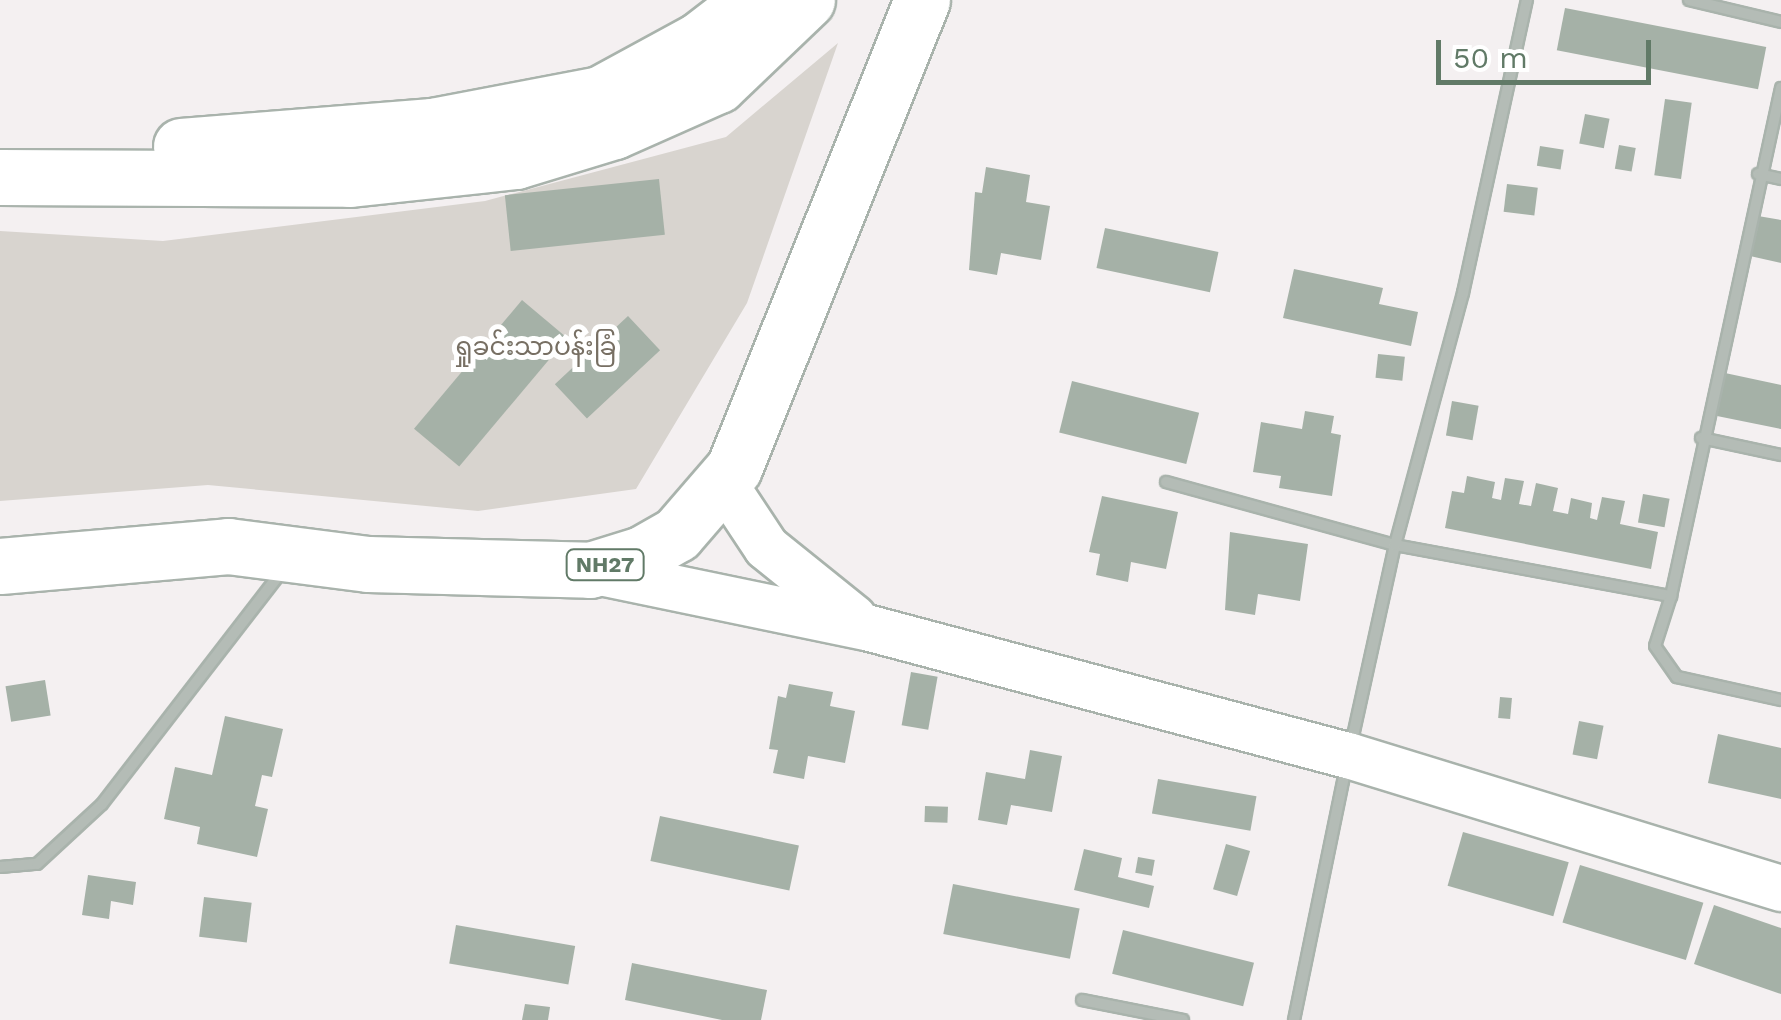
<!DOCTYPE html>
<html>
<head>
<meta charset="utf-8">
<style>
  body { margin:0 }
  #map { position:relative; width:1781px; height:1020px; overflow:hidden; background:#f4f0f1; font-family:"Work Sans","Noto Sans Myanmar",sans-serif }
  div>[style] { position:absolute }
  .green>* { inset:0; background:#d8d4cf }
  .building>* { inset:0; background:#a5b1a7; transform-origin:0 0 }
  .roads { filter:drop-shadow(2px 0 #a9b3ac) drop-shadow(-2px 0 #a9b3ac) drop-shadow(0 2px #a9b3ac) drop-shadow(0 -2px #a9b3ac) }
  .street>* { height:10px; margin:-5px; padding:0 5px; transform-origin:5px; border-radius:5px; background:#b4bcb6 }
  .secondary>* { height:45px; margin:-22.5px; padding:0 22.5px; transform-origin:22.5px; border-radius:22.5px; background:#fff }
  .highway>* { height:55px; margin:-27.5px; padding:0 27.5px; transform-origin:27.5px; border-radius:27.5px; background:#fff }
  span { translate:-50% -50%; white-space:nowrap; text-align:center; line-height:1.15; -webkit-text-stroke:10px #fff; paint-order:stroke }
  .shield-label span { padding:2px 8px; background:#fff; border:2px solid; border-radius:8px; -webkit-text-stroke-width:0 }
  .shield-label { font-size:22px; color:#617a67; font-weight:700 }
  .park-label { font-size:25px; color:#776f63 }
  .scale { position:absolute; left:1436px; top:40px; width:215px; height:45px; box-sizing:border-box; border:5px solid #617a67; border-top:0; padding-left:12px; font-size:30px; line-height:35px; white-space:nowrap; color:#617a67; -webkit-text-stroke:8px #fff; paint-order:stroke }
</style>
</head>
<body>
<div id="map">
  <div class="green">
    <div style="clip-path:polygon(838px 43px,747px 303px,636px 489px,478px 511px,208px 485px,0 501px,0 231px,163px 241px,485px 201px,726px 137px)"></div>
  </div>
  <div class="building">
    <div style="left:1565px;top:8px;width:205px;height:43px;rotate:11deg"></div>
    <div style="left:1665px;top:99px;width:27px;height:77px;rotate:8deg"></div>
    <div style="left:1585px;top:114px;width:25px;height:30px;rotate:11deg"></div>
    <div style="left:1619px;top:145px;width:17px;height:24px;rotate:10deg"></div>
    <div style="left:1540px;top:146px;width:24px;height:20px;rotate:9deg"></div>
    <div style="clip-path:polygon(986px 167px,1030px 175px,1026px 202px,1050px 206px,1041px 260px,1001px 253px,997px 275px,969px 270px,975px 192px,982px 193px)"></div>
    <div style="left:659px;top:179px;width:56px;height:155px;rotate:84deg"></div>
    <div style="left:1507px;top:184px;width:31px;height:28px;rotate:7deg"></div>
    <div style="clip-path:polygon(1758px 216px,1781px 220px,1781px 263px,1750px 256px)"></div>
    <div style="left:1105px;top:228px;width:116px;height:41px;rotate:12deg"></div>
    <div style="clip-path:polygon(1294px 269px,1383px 288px,1379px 304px,1418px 312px,1411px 346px,1283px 318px)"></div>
    <div style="left:522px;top:300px;width:59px;height:168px;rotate:40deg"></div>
    <div style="left:628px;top:316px;width:47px;height:100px;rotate:47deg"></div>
    <div style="left:1378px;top:354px;width:27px;height:24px;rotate:6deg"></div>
    <div style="clip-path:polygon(1725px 373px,1781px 385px,1781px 429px,1717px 416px)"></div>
    <div style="left:1072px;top:381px;width:131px;height:53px;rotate:14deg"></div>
    <div style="left:1452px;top:401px;width:27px;height:35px;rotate:10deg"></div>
    <div style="clip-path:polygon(1305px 411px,1334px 416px,1331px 433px,1341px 435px,1332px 496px,1279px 488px,1281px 476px,1253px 472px,1261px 422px,1302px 429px)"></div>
    <div style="clip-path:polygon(1467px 476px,1495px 482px,1492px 498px,1501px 500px,1505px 478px,1524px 481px,1519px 504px,1531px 506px,1536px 483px,1558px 488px,1553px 511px,1568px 514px,1571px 498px,1592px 503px,1590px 518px,1597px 520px,1602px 497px,1625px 501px,1620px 524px,1658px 532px,1651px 569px,1445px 528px,1452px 491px,1464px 493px)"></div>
    <div style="left:1643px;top:494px;width:27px;height:29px;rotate:10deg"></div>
    <div style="clip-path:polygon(1102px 496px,1178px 512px,1166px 569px,1131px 562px,1128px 582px,1096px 575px,1100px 554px,1089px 552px)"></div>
    <div style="clip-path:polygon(1230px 532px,1308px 544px,1300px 601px,1258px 594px,1255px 615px,1225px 610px)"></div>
    <div style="left:911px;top:672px;width:27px;height:54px;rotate:10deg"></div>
    <div style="left:45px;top:680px;width:36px;height:40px;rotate:81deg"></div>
    <div style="clip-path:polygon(789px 684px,833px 692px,830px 706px,855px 711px,845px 763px,808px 756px,804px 779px,773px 773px,778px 750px,769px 749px,778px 696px,786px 698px)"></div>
    <div style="left:1500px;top:697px;width:12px;height:21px;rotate:5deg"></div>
    <div style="clip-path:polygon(225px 716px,283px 729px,272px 777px,262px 775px,255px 806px,268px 809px,257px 857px,197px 844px,200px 827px,164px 819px,175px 767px,212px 775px)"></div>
    <div style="left:1579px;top:721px;width:25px;height:34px;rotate:11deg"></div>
    <div style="clip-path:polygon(1718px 734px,1781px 748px,1781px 799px,1708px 783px)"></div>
    <div style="clip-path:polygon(1030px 750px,1062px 756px,1052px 812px,1011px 805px,1007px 825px,978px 820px,986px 772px,1025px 779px)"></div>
    <div style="left:1158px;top:779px;width:100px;height:35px;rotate:10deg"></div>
    <div style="left:925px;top:806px;width:23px;height:16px;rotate:2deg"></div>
    <div style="left:660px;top:816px;width:142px;height:46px;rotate:12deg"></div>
    <div style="left:1463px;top:832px;width:110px;height:56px;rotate:16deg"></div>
    <div style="left:1226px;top:844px;width:25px;height:47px;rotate:16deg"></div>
    <div style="clip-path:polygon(1084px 849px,1122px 858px,1118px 877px,1154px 886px,1149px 908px,1074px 890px)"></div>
    <div style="left:1138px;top:857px;width:17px;height:16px;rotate:10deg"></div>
    <div style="left:1580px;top:865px;width:129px;height:60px;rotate:17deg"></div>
    <div style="clip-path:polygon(88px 875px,136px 882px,133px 905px,111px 901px,109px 919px,82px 915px)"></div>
    <div style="left:953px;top:884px;width:129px;height:51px;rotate:11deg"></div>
    <div style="left:204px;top:897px;width:48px;height:40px;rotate:7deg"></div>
    <div style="clip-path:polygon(1714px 905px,1781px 928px,1781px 994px,1694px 964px)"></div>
    <div style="left:456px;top:925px;width:121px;height:39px;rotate:10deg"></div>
    <div style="left:1123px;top:930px;width:135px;height:45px;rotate:14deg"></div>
    <div style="clip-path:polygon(632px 963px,767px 990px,761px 1020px,722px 1020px,625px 1000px)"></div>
    <div style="clip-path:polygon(525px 1004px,550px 1007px,548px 1020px,522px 1020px)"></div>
  </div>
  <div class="roads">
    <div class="street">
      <div style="left:1689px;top:0;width:95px;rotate:13.4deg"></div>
      <div style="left:1758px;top:174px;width:24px;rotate:12deg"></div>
      <div style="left:1701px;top:438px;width:82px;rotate:12deg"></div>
      <div style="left:1166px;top:482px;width:238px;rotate:15.4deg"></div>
      <div style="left:1395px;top:545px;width:281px;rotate:10.5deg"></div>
      <div style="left:1671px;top:596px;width:52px;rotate:107.7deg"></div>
      <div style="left:1655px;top:646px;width:38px;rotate:55deg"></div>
      <div style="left:1677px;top:677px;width:107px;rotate:12.5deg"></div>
      <div style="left:1671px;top:596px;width:520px;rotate:-77.78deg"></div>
      <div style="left:1351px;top:745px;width:205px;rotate:-77.6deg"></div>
      <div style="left:1395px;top:545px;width:261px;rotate:-74.9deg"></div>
      <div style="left:1463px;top:293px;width:300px;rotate:-77.7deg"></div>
      <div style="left:0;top:867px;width:37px;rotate:-5deg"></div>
      <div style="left:37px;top:864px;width:88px;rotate:-42.7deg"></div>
      <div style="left:102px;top:804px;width:294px;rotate:-52.3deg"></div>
      <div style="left:1082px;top:1000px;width:103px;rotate:11.2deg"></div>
      <div style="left:1294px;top:1020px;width:259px;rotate:-78.4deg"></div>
    </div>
    <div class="secondary">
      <div style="left:725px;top:485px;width:74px;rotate:56.5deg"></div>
      <div style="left:766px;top:547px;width:112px;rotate:38.8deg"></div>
      <div style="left:590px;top:570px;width:282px;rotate:11.7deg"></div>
      <div style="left:866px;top:627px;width:499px;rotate:14.9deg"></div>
      <div style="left:1348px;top:755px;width:453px;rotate:17.1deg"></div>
    </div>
    <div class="highway">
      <div style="left:181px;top:146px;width:252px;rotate:-4.6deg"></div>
      <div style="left:432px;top:126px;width:171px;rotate:-10.8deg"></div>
      <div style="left:600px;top:94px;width:113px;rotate:-28.6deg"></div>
      <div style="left:699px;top:40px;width:66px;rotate:-37.6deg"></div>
      <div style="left:0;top:177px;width:350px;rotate:0.3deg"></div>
      <div style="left:350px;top:179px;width:167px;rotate:-6.2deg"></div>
      <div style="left:516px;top:161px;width:102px;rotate:-17deg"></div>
      <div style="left:614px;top:131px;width:114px;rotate:-23.9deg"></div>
      <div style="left:718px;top:85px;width:123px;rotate:-43.7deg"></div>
      <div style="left:0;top:566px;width:229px;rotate:-5deg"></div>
      <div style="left:228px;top:546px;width:141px;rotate:7.3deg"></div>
      <div style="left:368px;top:564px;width:222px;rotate:1.5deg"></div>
      <div style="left:590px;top:570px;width:54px;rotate:-17.1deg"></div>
      <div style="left:642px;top:554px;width:40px;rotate:-29.7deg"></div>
      <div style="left:677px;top:534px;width:87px;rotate:-49.2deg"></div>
      <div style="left:734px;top:468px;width:504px;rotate:-68.11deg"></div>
    </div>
  </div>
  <div class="shield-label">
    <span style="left:605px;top:565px">NH27</span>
  </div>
  <div class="park-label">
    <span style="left:535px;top:347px">ရှုခင်းသာပန်းခြံ</span>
  </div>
  <div class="scale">50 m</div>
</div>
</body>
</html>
